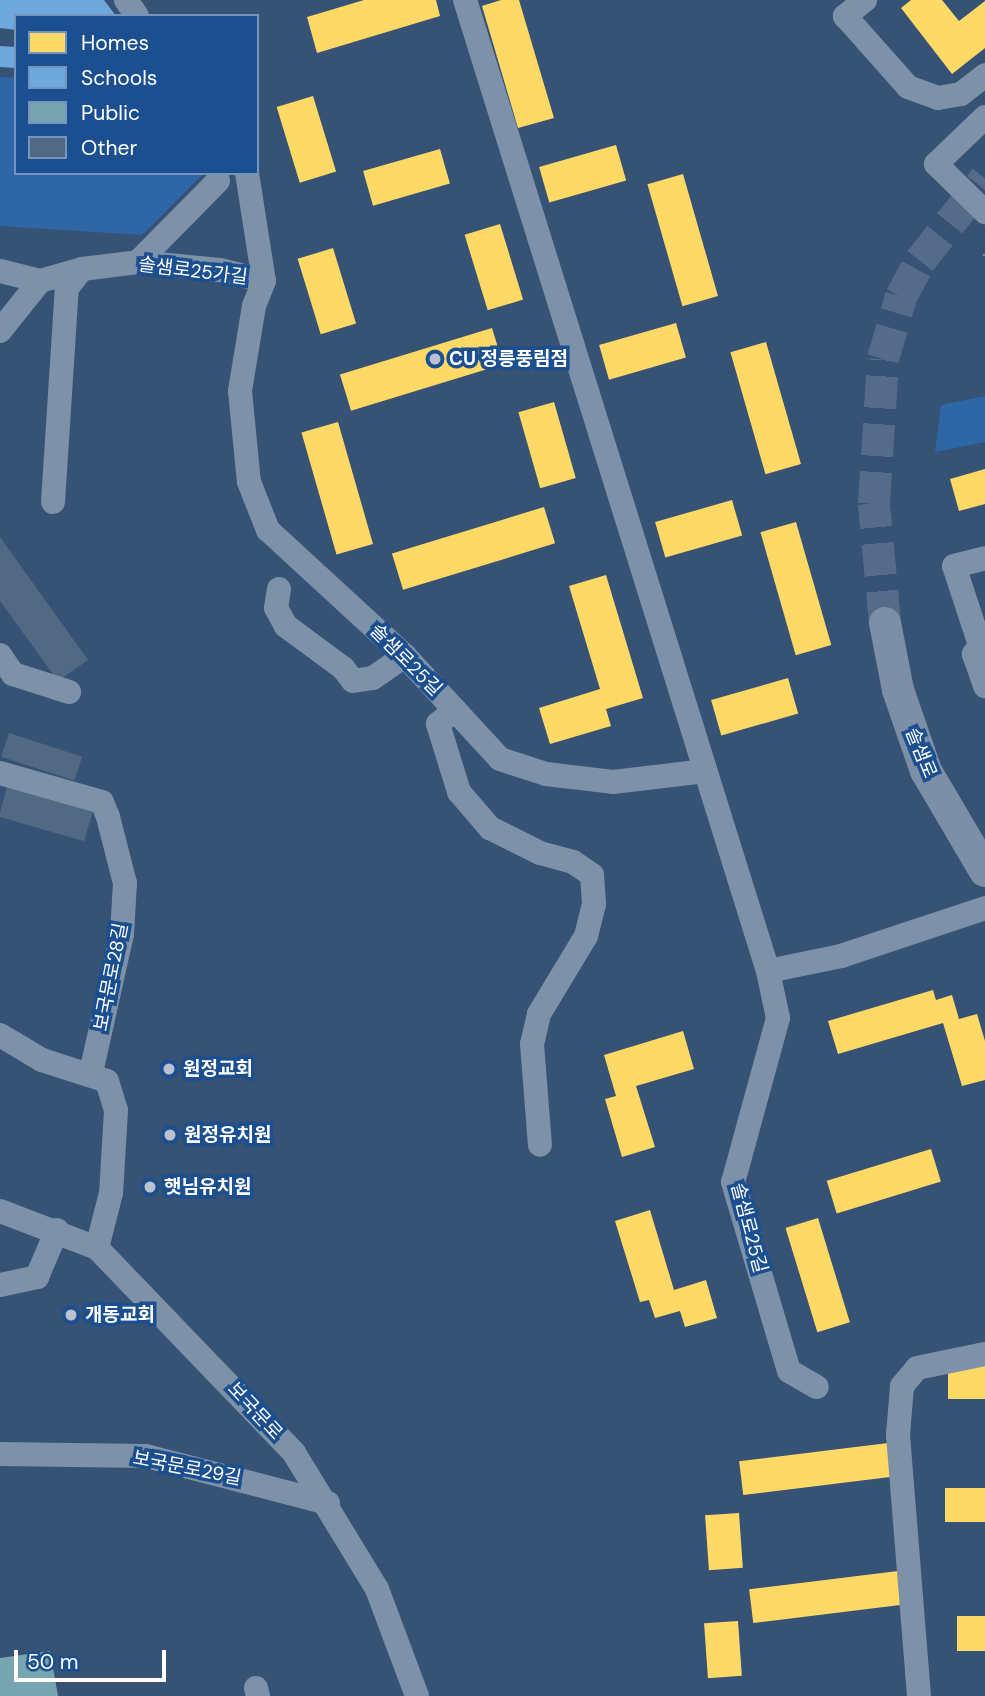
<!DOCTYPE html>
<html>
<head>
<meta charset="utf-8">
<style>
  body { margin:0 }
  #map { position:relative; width:985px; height:1696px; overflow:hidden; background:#365274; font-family:"DM Sans","Noto Sans KR",sans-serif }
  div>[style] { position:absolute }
  .green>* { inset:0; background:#2f66a5 }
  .homes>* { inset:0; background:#ffd966; transform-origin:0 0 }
  .schools>* { inset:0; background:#6fa8dc; transform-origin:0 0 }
  .public>* { inset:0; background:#76a5af }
  .building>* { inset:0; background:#526984; transform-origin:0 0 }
  .major-tunnel>* { height:32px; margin-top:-16px; transform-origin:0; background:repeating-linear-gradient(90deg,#546c89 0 32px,transparent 0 48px) }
  .path>* { height:3.5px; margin-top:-1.75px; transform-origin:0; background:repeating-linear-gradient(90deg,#7d92a8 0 3.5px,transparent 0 8.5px) }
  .minor>* { height:24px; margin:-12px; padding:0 12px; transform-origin:12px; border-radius:12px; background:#7d92a8 }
  .major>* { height:32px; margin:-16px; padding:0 16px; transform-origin:16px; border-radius:16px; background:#7d8ea7 }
  .dots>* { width:19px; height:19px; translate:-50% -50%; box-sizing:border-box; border:4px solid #1b4f8f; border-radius:50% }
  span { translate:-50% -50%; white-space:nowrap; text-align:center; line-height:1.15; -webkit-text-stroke:7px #1b4f8f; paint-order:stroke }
  .street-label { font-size:19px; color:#fff }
  .poi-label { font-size:19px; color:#fff; font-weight:700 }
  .left { translate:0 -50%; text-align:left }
  .legend { position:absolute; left:14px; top:14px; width:245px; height:161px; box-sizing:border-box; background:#1b4f8f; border:2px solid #7695bc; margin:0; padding:9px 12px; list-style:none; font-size:21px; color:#fff }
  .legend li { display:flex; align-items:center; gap:14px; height:35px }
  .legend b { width:35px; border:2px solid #7695bc }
  .scale { position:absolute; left:14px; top:1650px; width:152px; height:32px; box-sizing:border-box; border:4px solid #fff; border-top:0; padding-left:9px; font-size:21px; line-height:24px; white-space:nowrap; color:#fff; -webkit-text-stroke:5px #1b4f8f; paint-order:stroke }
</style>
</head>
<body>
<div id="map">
  <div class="green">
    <div style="clip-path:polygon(0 77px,16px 78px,16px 173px,202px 175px,142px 235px,0 226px)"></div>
    <div style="clip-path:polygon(985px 396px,985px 442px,935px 452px,941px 405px)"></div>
  </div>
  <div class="homes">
    <div style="clip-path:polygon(364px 0,436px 0,440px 16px,317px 53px,307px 17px)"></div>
    <div style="clip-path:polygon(501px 0,519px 0,554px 118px,518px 128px,482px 6px)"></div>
    <div style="clip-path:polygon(911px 0,942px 0,959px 21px,985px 1px,985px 48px,952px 74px,901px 8px)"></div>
    <div style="left:313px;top:96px;width:79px;height:38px;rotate:73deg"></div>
    <div style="left:616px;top:145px;width:37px;height:80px;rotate:74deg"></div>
    <div style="left:440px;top:149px;width:36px;height:80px;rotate:74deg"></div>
    <div style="left:683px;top:174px;width:127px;height:37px;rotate:74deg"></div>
    <div style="left:500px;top:224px;width:79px;height:37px;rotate:73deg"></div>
    <div style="left:333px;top:248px;width:79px;height:37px;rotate:73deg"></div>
    <div style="left:676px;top:323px;width:36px;height:80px;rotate:74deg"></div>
    <div style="left:492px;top:328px;width:38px;height:159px;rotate:73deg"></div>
    <div style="left:766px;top:342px;width:127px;height:37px;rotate:74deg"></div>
    <div style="left:554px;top:402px;width:79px;height:37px;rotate:74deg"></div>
    <div style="left:338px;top:422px;width:127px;height:38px;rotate:74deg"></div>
    <div style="clip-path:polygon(985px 469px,985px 504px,959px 511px,950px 479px)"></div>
    <div style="left:732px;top:500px;width:37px;height:80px;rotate:74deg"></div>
    <div style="left:544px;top:507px;width:38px;height:159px;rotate:73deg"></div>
    <div style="left:796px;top:522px;width:128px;height:37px;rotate:74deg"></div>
    <div style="clip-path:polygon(606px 575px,643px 698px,606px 709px,611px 726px,550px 744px,539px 708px,600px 689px,569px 586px)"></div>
    <div style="left:788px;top:678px;width:37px;height:80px;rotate:74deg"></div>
    <div style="clip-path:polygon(933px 990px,936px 1000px,952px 995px,959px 1019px,977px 1014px,985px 1041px,985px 1080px,962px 1086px,943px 1023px,838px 1054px,828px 1021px)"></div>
    <div style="clip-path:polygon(683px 1031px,694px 1069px,636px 1086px,655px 1147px,622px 1157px,605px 1099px,616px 1096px,604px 1055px)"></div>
    <div style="left:931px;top:1149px;width:34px;height:109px;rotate:73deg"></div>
    <div style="clip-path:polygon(650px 1210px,674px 1290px,706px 1280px,717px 1318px,685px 1327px,680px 1311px,655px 1318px,649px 1300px,640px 1302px,615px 1221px)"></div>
    <div style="left:818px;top:1218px;width:109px;height:34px;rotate:73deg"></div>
    <div style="left:985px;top:1365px;width:34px;height:37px;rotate:90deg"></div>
    <div style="left:888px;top:1443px;width:34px;height:150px;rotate:83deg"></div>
    <div style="left:985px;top:1488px;width:34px;height:40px;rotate:90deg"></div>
    <div style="left:739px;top:1513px;width:55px;height:34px;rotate:86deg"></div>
    <div style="left:898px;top:1571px;width:34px;height:150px;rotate:83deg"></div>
    <div style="left:985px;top:1616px;width:35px;height:28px;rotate:90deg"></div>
    <div style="left:738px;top:1621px;width:55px;height:34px;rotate:86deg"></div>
  </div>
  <div class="schools">
    <div style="clip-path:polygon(0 0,104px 0,116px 16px,16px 16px,16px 30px,0 28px)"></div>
    <div style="left:0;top:46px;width:16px;height:21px;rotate:4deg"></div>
  </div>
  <div class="public">
    <div style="clip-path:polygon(50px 1651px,58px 1696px,0 1696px,0 1658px)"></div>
  </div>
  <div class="building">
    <div style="clip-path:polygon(0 537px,88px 660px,58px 681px,0 601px)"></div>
    <div style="left:9px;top:733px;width:77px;height:25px;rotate:18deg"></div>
    <div style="left:8px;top:784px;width:89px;height:34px;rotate:16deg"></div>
  </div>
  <div class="major-tunnel">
    <div style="left:885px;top:623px;width:120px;rotate:-95.3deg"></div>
    <div style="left:874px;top:504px;width:145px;rotate:-86.4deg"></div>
    <div style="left:883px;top:359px;width:65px;rotate:-73.8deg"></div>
    <div style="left:901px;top:297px;width:41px;rotate:-62.2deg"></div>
    <div style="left:920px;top:261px;width:105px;rotate:-51.6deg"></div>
  </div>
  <div class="path">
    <div style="left:985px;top:254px;width:2px;rotate:90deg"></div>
  </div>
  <div class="minor">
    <div style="left:126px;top:0;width:19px;rotate:55deg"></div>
    <div style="left:465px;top:0;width:1017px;rotate:72.67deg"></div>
    <div style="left:768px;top:971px;width:48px;rotate:78deg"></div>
    <div style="left:778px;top:1018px;width:170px;rotate:105.3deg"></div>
    <div style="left:733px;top:1182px;width:197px;rotate:73.5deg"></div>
    <div style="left:789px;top:1371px;width:32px;rotate:30deg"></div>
    <div style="left:865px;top:0;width:26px;rotate:141deg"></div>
    <div style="left:845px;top:16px;width:95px;rotate:48.4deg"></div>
    <div style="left:908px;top:87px;width:32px;rotate:20deg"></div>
    <div style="left:938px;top:98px;width:23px;rotate:-10deg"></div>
    <div style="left:961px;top:94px;width:31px;rotate:-38deg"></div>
    <div style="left:985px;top:117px;width:68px;rotate:136.2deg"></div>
    <div style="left:936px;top:164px;width:69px;rotate:44.4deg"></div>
    <div style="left:247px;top:173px;width:109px;rotate:81.1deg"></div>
    <div style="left:264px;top:281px;width:27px;rotate:112deg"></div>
    <div style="left:254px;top:306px;width:86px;rotate:99.4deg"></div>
    <div style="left:240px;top:391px;width:91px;rotate:84.4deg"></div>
    <div style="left:249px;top:482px;width:52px;rotate:68.4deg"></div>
    <div style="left:268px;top:530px;width:186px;rotate:42.6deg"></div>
    <div style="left:405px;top:656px;width:140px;rotate:47.3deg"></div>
    <div style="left:500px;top:759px;width:48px;rotate:18.1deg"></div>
    <div style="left:546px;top:774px;width:67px;rotate:6.8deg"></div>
    <div style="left:613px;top:782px;width:93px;rotate:-6.8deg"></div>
    <div style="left:138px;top:262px;width:114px;rotate:-45.4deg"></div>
    <div style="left:0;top:271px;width:41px;rotate:14deg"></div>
    <div style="left:40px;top:281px;width:64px;rotate:128.7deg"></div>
    <div style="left:40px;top:281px;width:44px;rotate:-15.9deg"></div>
    <div style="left:82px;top:269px;width:56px;rotate:-7.1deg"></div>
    <div style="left:138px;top:262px;width:82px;rotate:5.6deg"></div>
    <div style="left:220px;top:270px;width:45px;rotate:14deg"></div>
    <div style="left:53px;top:502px;width:214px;rotate:-86.3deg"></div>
    <div style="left:67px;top:288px;width:24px;rotate:-52deg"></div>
    <div style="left:279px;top:589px;width:19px;rotate:99deg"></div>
    <div style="left:276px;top:608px;width:21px;rotate:61deg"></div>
    <div style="left:286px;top:626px;width:71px;rotate:36.4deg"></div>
    <div style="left:343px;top:668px;width:16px;rotate:52deg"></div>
    <div style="left:353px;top:681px;width:20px;rotate:-9deg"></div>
    <div style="left:373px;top:678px;width:39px;rotate:-35deg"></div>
    <div style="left:985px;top:650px;width:12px;rotate:160deg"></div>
    <div style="left:974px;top:654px;width:34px;rotate:71deg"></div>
    <div style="left:982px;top:651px;width:89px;rotate:-108.2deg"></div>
    <div style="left:954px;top:566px;width:32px;rotate:-14deg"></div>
    <div style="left:0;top:655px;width:23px;rotate:56deg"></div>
    <div style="left:13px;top:674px;width:59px;rotate:17.8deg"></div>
    <div style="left:455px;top:710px;width:22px;rotate:141deg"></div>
    <div style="left:438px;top:724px;width:71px;rotate:72.8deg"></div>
    <div style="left:459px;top:792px;width:48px;rotate:49.3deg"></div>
    <div style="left:490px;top:828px;width:56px;rotate:26.6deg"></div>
    <div style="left:540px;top:853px;width:34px;rotate:15deg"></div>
    <div style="left:573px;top:862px;width:23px;rotate:34deg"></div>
    <div style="left:592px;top:875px;width:29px;rotate:86deg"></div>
    <div style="left:594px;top:904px;width:33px;rotate:104deg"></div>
    <div style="left:586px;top:936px;width:91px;rotate:121.1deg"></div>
    <div style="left:539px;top:1014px;width:31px;rotate:103deg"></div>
    <div style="left:532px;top:1044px;width:101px;rotate:85.5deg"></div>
    <div style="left:0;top:773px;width:106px;rotate:15.9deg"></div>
    <div style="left:102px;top:802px;width:16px;rotate:68deg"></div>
    <div style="left:108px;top:817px;width:68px;rotate:75.6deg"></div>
    <div style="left:125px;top:883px;width:51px;rotate:93.4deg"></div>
    <div style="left:122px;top:934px;width:142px;rotate:102.6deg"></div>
    <div style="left:768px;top:971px;width:75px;rotate:-11.6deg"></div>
    <div style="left:841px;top:956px;width:152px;rotate:-18.4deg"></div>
    <div style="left:0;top:1035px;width:49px;rotate:30.8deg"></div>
    <div style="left:42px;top:1060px;width:68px;rotate:17.9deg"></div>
    <div style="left:107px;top:1081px;width:30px;rotate:73deg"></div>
    <div style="left:116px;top:1110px;width:83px;rotate:93.4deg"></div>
    <div style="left:111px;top:1193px;width:57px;rotate:104.3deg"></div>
    <div style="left:0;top:1211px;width:104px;rotate:20.9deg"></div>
    <div style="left:97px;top:1248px;width:284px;rotate:46.1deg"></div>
    <div style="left:294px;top:1453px;width:159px;rotate:58.6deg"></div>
    <div style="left:377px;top:1589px;width:114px;rotate:69.5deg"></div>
    <div style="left:0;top:1285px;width:38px;rotate:-12deg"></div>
    <div style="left:37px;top:1277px;width:51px;rotate:-66.9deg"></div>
    <div style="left:0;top:1454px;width:146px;rotate:0.8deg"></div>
    <div style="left:146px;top:1456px;width:188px;rotate:14.5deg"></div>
    <div style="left:256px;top:1688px;width:8px;rotate:76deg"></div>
    <div style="left:919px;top:1696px;width:262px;rotate:-94.6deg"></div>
    <div style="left:898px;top:1435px;width:49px;rotate:-85.3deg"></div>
    <div style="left:902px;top:1386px;width:23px;rotate:-50deg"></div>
    <div style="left:917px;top:1368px;width:69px;rotate:-11.6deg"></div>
  </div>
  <div class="major">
    <div style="left:885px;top:623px;width:68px;rotate:79deg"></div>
    <div style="left:898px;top:690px;width:86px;rotate:70.9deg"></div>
    <div style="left:926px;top:771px;width:116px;rotate:59.5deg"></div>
  </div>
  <div class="dots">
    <div style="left:435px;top:359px;background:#b9c2ce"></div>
    <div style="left:169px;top:1069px;background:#b9c2ce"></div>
    <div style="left:170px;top:1135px;background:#b9c2ce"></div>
    <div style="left:150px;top:1187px;background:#b9c2ce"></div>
    <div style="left:71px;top:1315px;background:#b9c2ce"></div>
  </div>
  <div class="street-label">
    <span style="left:193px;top:271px;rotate:7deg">솔샘로25가길</span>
    <span style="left:406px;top:660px;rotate:45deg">솔샘로25길</span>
    <span style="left:921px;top:753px;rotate:68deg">솔샘로</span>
    <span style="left:111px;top:977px;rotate:-79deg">보국문로28길</span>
    <span style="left:749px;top:1228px;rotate:75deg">솔샘로25길</span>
    <span style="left:255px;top:1411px;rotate:47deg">보국문로</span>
    <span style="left:187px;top:1468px;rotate:11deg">보국문로29길</span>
  </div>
  <div class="poi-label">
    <span class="left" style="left:449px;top:359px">CU 정릉풍림점</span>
    <span class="left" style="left:183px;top:1069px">원정교회</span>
    <span class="left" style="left:184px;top:1135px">원정유치원</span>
    <span class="left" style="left:164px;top:1187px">햇님유치원</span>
    <span class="left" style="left:85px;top:1315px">개동교회</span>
  </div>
  <ul class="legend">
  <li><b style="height:19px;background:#ffd966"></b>Homes</li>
  <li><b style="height:19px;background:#6fa8dc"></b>Schools</li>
  <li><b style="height:19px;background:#76a5af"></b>Public</li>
  <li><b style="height:19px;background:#526984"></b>Other</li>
  </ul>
  <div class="scale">50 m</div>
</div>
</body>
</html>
